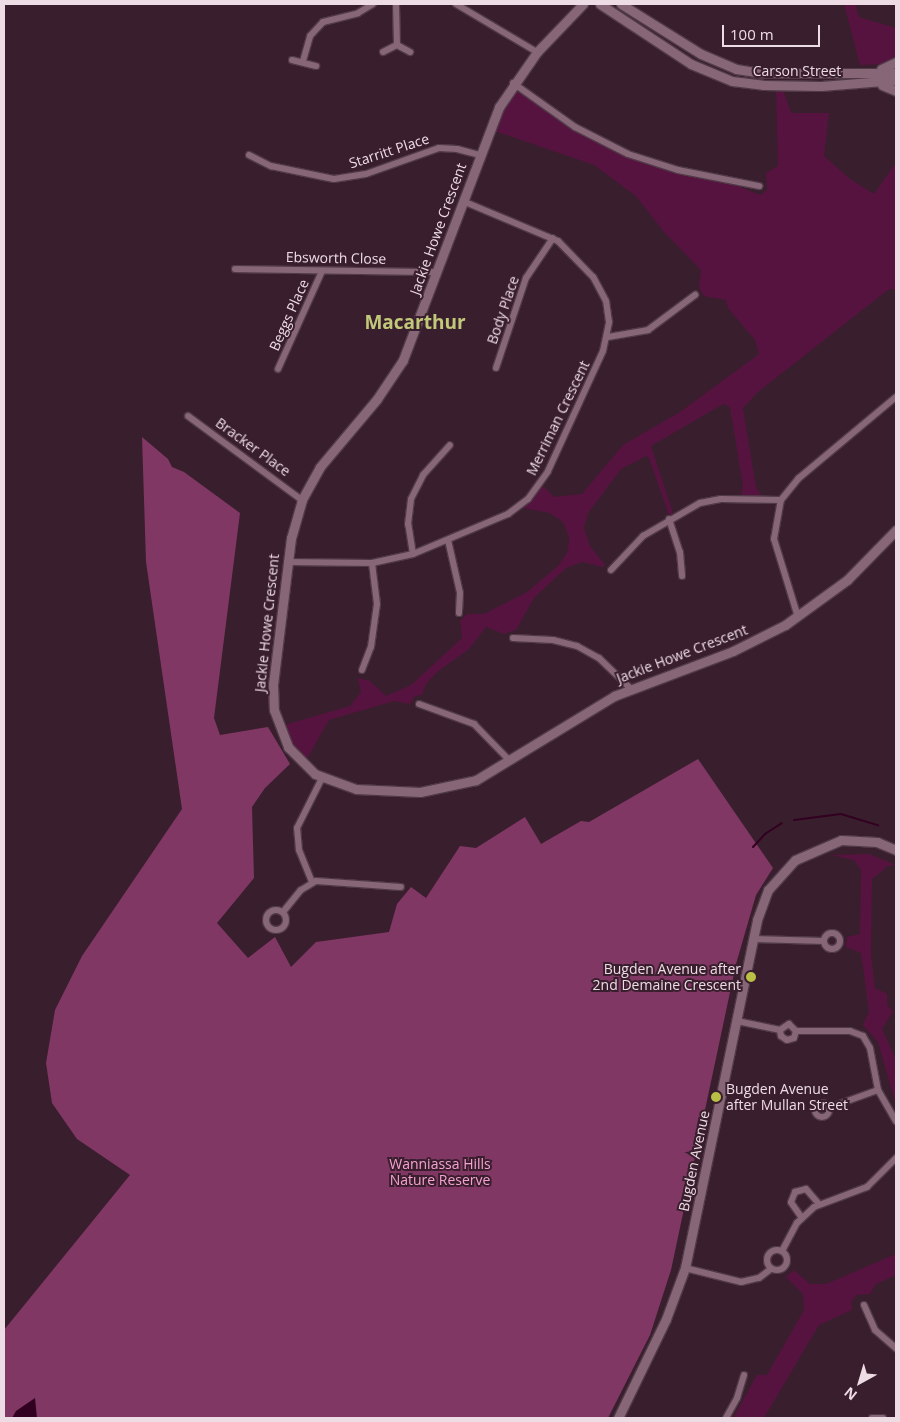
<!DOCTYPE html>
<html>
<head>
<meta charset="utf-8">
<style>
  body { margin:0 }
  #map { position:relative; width:900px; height:1422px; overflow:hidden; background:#391e2d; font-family:"Open Sans",sans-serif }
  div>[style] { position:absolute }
  .green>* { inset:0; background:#57133f }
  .forest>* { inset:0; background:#813764 }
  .water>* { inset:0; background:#320021 }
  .stream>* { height:2px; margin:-1px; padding:0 1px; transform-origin:1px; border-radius:1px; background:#320021 }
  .roads { filter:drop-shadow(1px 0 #513a47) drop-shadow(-1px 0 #513a47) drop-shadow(0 1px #513a47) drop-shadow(0 -1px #513a47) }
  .street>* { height:6px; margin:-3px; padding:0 3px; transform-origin:3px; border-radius:3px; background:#866677 }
  .street>.ring { margin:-3px; padding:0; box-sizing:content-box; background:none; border:6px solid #866677; border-radius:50% }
  .secondary>* { height:9px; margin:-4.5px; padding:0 4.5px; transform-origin:4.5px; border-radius:4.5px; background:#866677 }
  .dots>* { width:14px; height:14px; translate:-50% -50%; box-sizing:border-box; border:2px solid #391e2d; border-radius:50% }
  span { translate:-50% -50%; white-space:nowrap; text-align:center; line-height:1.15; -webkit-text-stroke:4px #391e2d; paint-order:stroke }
  .street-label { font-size:14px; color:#eedce5 }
  .poi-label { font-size:14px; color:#eedce5 }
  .right { translate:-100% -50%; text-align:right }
  .left { translate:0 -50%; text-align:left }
  .park-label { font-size:14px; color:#f7a2d2 }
  .district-label { font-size:19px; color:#c2c87a; font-weight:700 }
  .frame { position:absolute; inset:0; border:5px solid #eedce5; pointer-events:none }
  .north { position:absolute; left:835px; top:1357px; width:50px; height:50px; -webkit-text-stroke:4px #391e2d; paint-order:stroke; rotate:219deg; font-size:14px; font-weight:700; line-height:20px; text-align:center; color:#eedce5 }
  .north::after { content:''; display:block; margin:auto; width:18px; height:22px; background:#eedce5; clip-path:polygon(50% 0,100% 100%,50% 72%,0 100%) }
  .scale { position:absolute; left:722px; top:25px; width:98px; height:22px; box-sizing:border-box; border:2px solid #eedce5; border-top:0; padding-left:6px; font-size:15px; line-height:18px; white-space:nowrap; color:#eedce5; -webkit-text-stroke:4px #391e2d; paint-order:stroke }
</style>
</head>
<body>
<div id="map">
  <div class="green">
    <div style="clip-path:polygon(844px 4px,855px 4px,859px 17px,896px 28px,896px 54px,889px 64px,860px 65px)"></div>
    <div style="clip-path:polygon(776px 89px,784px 92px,791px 113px,829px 113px,824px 156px,850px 179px,874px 194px,896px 163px,896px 290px,889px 289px,758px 392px,743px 408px,756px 488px,763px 497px,741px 495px,743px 486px,730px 407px,723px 404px,651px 446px,673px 513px,669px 515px,649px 458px,646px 456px,621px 469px,588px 513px,584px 528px,590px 546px,605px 565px,603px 567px,582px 562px,566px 568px,534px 598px,516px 630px,504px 634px,486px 627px,469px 649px,437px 672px,426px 684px,422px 695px,415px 696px,410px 704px,394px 701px,329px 720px,305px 762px,281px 726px,350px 706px,361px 692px,358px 678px,370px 681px,386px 696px,411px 685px,462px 638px,460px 621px,467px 614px,484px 614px,527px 592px,559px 565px,568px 551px,569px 537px,563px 522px,550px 513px,524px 508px,543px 486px,554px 497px,582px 494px,623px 445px,680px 412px,759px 354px,755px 340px,728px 308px,726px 300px,704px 296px,699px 288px,701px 270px,664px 232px,636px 196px,594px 165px,492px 130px,509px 97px,514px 92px,520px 92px,581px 134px,651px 165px,733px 184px,760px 195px,767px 190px,766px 173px,778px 166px)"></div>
    <div style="clip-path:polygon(869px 854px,896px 865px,888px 866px,872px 879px,871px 954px,875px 988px,887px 994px,887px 1005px,893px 1011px,882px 1029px,896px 1059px,896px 1105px,878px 1042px,863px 1025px,869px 1012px,861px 953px,846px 947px,847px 937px,860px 934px,861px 870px,854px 860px,831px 855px)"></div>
    <div style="clip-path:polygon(896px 1254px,896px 1275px,876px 1284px,870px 1294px,856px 1295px,851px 1302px,852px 1310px,819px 1325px,764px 1418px,733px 1418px,757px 1375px,767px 1375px,804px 1310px,803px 1294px,786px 1277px,794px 1270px,810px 1284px,826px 1284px)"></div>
  </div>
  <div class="forest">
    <div style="clip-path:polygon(142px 437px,168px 459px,172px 467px,184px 472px,240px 513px,214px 718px,220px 735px,268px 727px,290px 764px,265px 788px,252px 807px,254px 878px,217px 923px,248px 958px,275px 937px,291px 967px,316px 942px,389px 932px,397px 904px,411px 887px,426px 898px,460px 846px,476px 848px,525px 817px,541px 844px,581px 821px,589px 822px,698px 759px,773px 868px,756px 895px,736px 964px,671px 1270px,650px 1335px,608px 1418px,4px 1418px,4px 1330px,130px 1175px,77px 1139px,52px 1103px,46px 1063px,55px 1010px,82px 956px,182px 809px,146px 562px)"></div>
  </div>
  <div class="water">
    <div style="clip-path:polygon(35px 1398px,37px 1418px,12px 1418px,16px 1411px)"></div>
  </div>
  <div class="stream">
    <div style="left:794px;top:820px;width:47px;rotate:-7.3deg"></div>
    <div style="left:841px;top:814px;width:39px;rotate:17deg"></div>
    <div style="left:753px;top:847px;width:18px;rotate:-47deg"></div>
    <div style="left:765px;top:834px;width:20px;rotate:-33deg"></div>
  </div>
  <div class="roads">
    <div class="street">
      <div style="left:396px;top:4px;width:41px;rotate:88.6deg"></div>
      <div style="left:456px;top:4px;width:94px;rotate:30.7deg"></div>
      <div style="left:383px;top:52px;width:16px;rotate:-27deg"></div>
      <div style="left:397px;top:45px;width:15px;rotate:28deg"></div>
      <div style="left:292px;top:60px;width:25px;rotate:14deg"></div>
      <div style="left:303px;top:61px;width:26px;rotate:-74deg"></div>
      <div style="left:310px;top:36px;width:19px;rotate:-47deg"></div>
      <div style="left:323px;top:22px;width:36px;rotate:-14deg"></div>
      <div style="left:358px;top:13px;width:17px;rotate:-31deg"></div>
      <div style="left:513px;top:83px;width:76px;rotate:35.4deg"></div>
      <div style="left:575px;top:127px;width:59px;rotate:27deg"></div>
      <div style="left:628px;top:154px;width:52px;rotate:17.7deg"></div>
      <div style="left:678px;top:170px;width:83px;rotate:11.2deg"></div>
      <div style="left:249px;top:155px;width:25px;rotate:27deg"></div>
      <div style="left:271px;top:166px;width:64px;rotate:11.7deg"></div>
      <div style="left:334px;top:179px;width:32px;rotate:-9deg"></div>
      <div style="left:366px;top:174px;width:77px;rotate:-19.6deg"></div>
      <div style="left:439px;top:148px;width:18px;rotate:3deg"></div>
      <div style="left:457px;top:149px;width:24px;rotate:15deg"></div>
      <div style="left:235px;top:269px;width:202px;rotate:0.9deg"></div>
      <div style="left:608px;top:337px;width:41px;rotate:-9.9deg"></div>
      <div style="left:648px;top:330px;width:59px;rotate:-36.7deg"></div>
      <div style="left:496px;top:368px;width:95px;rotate:-71.6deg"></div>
      <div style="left:526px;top:278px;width:48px;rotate:-56deg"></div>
      <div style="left:278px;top:369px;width:107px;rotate:-65.8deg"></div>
      <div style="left:188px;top:416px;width:142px;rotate:36.4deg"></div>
      <div style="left:669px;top:519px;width:35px;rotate:72deg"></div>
      <div style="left:680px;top:552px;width:24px;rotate:85deg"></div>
      <div style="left:448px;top:540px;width:54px;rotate:77.2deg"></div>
      <div style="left:460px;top:593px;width:20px;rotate:93deg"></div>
      <div style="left:413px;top:554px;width:30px;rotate:-99deg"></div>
      <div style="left:408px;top:524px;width:25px;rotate:-83deg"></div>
      <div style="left:411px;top:499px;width:27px;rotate:-63deg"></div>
      <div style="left:423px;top:475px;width:40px;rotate:-48deg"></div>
      <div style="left:287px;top:562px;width:85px;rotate:0.7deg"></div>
      <div style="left:372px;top:563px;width:42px;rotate:-12.4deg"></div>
      <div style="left:413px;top:554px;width:103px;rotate:-22.8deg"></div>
      <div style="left:508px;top:514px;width:25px;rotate:-37deg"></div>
      <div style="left:528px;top:499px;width:34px;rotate:-54deg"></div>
      <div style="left:548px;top:471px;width:132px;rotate:-65.4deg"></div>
      <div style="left:603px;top:351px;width:30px;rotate:-78deg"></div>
      <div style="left:609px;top:322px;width:21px;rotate:-98deg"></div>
      <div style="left:606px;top:301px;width:27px;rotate:-118deg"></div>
      <div style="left:593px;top:277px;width:50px;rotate:-134.2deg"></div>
      <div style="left:558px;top:241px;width:103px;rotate:-157.2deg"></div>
      <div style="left:611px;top:570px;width:47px;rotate:-46.7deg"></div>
      <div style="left:643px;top:536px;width:66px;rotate:-30.1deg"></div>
      <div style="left:700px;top:503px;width:21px;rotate:-11deg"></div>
      <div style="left:721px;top:499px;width:60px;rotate:1deg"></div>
      <div style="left:798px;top:617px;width:82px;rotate:-107.1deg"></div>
      <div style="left:774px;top:539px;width:40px;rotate:-80deg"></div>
      <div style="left:781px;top:500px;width:28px;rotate:-51deg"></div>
      <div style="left:799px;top:478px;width:126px;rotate:-39.9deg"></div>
      <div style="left:513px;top:638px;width:40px;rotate:2.9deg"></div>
      <div style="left:553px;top:640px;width:25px;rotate:14deg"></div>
      <div style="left:577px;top:646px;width:25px;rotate:29deg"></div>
      <div style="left:599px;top:658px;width:43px;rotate:44.1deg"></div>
      <div style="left:362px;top:670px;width:25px;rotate:-69deg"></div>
      <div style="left:371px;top:647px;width:43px;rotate:-82.1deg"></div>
      <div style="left:377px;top:604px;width:41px;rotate:-97deg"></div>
      <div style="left:419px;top:704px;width:59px;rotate:20deg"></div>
      <div style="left:474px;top:724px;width:52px;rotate:45.8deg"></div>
      <div style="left:312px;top:882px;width:35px;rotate:-112deg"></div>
      <div style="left:299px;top:850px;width:22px;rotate:-95deg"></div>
      <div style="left:297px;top:828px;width:56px;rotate:-63.4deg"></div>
      <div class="ring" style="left:266px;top:910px;width:14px;height:14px"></div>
      <div style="left:283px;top:912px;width:28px;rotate:-51deg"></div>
      <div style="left:301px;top:890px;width:17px;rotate:-31deg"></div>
      <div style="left:316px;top:881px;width:85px;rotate:4deg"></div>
      <div class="ring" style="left:824px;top:933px;width:10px;height:10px"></div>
      <div style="left:753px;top:939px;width:71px;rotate:1.6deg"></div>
      <div style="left:737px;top:1021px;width:44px;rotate:11.8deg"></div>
      <div style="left:780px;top:1030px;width:6px;rotate:81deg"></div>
      <div style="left:781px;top:1036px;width:7px;rotate:34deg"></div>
      <div style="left:787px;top:1040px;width:7px;rotate:-16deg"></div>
      <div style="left:794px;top:1038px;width:7px;rotate:-74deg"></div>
      <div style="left:780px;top:1030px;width:11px;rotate:-34deg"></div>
      <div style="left:789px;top:1024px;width:10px;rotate:45deg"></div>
      <div style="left:796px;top:1031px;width:54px"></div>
      <div style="left:850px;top:1031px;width:14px;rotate:21deg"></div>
      <div style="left:863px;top:1036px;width:14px;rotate:60deg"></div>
      <div style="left:870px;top:1048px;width:43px;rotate:79.2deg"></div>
      <div style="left:878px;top:1090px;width:36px;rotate:60deg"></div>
      <div class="ring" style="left:815px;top:1103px;width:8px;height:8px"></div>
      <div style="left:828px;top:1108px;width:53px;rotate:-19.8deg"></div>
      <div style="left:802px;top:1218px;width:19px;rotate:-125deg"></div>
      <div style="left:791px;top:1202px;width:11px;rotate:-68deg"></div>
      <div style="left:795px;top:1192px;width:11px;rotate:-15deg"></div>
      <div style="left:806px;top:1189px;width:20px;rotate:49deg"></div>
      <div class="ring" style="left:767px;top:1250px;width:14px;height:14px"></div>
      <div style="left:782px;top:1251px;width:32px;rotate:-62deg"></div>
      <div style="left:797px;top:1223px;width:23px;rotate:-43deg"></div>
      <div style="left:814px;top:1207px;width:57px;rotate:-20.7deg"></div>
      <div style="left:867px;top:1187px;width:41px;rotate:-45deg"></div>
      <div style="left:685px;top:1268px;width:58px;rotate:14deg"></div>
      <div style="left:741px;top:1282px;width:18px;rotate:-13deg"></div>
      <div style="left:759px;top:1278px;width:15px;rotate:-37deg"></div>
      <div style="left:864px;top:1305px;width:27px;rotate:66deg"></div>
      <div style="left:875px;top:1330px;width:28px;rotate:41deg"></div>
      <div style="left:726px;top:1418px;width:23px;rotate:-61deg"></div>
      <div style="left:737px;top:1398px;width:24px;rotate:-73deg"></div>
      <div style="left:872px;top:1418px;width:11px"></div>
    </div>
    <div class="secondary">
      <div style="left:583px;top:4px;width:66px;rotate:133.8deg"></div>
      <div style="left:537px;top:52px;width:67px;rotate:124.6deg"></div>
      <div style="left:499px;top:107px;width:271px;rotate:110.8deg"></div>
      <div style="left:403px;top:360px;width:47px;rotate:123.7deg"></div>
      <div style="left:377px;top:399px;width:89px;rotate:130deg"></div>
      <div style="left:320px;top:467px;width:38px;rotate:119deg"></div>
      <div style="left:302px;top:500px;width:40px;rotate:106deg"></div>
      <div style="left:291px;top:538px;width:147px;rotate:97deg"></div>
      <div style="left:273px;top:684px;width:26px;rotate:88deg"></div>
      <div style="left:274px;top:710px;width:40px;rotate:69deg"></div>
      <div style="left:288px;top:747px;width:38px;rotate:45deg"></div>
      <div style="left:315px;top:774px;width:44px;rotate:20.1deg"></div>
      <div style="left:356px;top:789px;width:64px;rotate:2.7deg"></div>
      <div style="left:420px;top:792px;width:57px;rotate:-12.1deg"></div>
      <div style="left:476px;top:780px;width:162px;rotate:-31.3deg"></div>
      <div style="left:614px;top:696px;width:127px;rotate:-20.7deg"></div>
      <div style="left:733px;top:651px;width:58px;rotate:-26.6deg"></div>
      <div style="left:785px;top:625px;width:77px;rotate:-36deg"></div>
      <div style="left:847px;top:580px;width:70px;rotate:-45.6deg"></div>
      <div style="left:600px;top:4px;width:109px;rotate:33.4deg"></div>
      <div style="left:691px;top:64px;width:44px;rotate:22.5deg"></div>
      <div style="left:732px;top:81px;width:31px;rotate:7deg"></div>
      <div style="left:763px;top:85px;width:58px;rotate:1deg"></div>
      <div style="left:821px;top:86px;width:75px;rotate:-4.6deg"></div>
      <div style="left:621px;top:4px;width:94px;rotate:32deg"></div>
      <div style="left:701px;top:54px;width:38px;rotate:23deg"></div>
      <div style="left:736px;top:69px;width:25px;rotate:9deg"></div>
      <div style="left:761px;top:73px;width:135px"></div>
      <div style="left:881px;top:69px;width:17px;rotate:-25deg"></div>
      <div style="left:882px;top:85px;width:15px;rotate:23deg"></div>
      <div style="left:618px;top:1418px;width:110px;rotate:-64.1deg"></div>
      <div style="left:666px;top:1319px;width:54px;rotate:-69.6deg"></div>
      <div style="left:685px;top:1268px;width:355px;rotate:-78.3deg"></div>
      <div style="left:757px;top:920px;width:32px;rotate:-70deg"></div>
      <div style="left:768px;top:890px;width:40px;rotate:-48deg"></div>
      <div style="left:795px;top:860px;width:50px;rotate:-23.5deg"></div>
      <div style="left:841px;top:840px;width:36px;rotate:3deg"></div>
      <div style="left:877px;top:842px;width:21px;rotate:23deg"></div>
    </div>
  </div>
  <div class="dots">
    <div style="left:751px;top:977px;background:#bac045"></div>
    <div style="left:716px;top:1097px;background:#bac045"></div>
  </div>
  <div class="street-label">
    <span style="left:797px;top:71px">Carson Street</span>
    <span style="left:389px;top:151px;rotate:-18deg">Starritt Place</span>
    <span style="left:438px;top:229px;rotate:-70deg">Jackie Howe Crescent</span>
    <span style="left:336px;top:258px;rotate:1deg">Ebsworth Close</span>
    <span style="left:503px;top:310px;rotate:-71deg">Body Place</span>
    <span style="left:289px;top:315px;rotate:-66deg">Beggs Place</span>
    <span style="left:558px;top:418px;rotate:-64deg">Merriman Crescent</span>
    <span style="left:253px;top:447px;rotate:36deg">Bracker Place</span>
    <span style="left:267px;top:623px;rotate:-84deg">Jackie Howe Crescent</span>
    <span style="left:682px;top:654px;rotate:-21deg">Jackie Howe Crescent</span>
    <span style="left:694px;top:1161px;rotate:-78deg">Bugden Avenue</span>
  </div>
  <div class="poi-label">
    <span class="right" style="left:741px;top:977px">Bugden Avenue after<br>2nd Demaine Crescent</span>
    <span class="left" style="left:726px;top:1097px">Bugden Avenue<br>after Mullan Street</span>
  </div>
  <div class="park-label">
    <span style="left:440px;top:1172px">Wanniassa Hills<br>Nature Reserve</span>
  </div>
  <div class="district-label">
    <span style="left:415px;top:323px">Macarthur</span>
  </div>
  <div class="frame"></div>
  <div class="north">N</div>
  <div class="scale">100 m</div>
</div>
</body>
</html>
